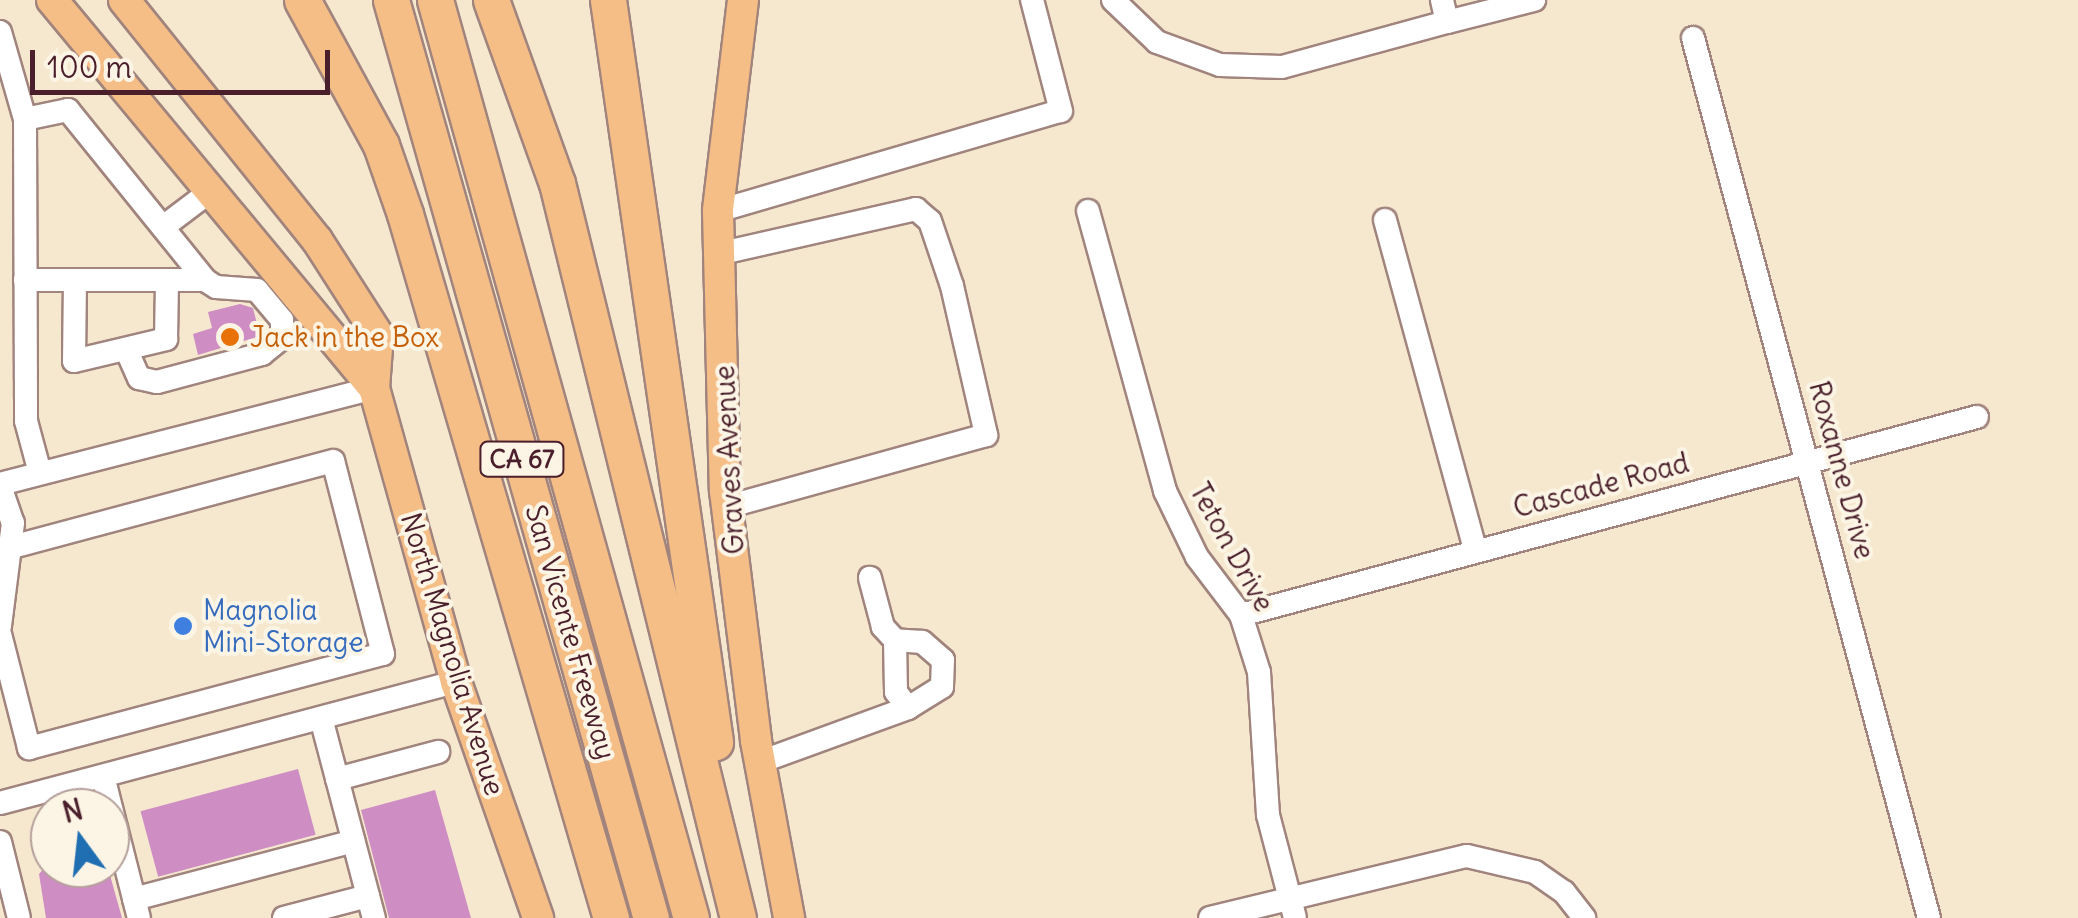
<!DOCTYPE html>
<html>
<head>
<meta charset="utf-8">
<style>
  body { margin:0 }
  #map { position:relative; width:2078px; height:918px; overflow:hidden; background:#f6e8cf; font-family:Delius,sans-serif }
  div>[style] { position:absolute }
  .building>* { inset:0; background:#ce8dc3; transform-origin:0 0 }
  .roads { filter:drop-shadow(2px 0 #a0847d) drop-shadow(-2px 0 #a0847d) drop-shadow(0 2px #a0847d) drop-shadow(0 -2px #a0847d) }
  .minor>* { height:22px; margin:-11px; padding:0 11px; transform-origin:11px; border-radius:11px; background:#fff }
  .major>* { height:30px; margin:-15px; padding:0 15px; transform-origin:15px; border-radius:15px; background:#f6be87 }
  .highway>* { height:35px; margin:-17.5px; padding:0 17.5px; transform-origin:17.5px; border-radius:17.5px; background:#f6be87 }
  .dots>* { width:28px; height:28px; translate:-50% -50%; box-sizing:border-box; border:5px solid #fcf5e5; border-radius:50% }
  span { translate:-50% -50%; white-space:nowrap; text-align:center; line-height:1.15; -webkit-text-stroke:8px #fcf5e5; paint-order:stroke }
  .shield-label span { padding:2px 8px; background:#fcf5e5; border:2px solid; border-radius:8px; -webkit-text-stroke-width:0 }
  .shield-label { font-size:25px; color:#4a1f2b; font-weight:700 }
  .food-label { font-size:28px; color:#c56008 }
  .left { translate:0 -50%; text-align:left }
  .street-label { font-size:28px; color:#4a1f2b }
  .shop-label { font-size:28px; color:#366cbe }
  .north { position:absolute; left:30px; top:788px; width:100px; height:100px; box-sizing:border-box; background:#fcf5e5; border:2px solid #b59f9b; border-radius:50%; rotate:345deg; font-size:28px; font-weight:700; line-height:40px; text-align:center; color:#4a1f2b }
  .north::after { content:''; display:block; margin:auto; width:35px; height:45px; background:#1f6fb2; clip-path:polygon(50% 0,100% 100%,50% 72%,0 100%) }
  .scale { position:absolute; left:30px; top:50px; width:300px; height:45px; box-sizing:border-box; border:5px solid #4a1f2b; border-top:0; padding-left:12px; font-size:30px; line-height:35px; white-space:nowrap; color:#4a1f2b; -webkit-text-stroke:8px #fcf5e5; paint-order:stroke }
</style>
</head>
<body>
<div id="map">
  <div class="building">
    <div style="clip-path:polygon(240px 304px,253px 308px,260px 336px,198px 355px,193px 334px,212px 328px,208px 312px)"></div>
    <div style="left:298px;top:769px;width:68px;height:163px;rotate:75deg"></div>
    <div style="clip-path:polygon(435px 790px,471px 918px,389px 918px,361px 810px)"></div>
    <div style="clip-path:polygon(44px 868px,108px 868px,122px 918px,46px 918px,39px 874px)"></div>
  </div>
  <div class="roads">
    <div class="minor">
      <div style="left:1113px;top:0;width:61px;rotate:43.7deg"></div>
      <div style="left:1157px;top:42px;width:67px;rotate:20.1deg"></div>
      <div style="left:1220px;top:65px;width:62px;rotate:1.8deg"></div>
      <div style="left:1282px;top:67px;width:171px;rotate:-15.3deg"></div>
      <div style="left:1447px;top:22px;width:23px;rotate:-103deg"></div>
      <div style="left:1447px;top:22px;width:90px;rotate:-14.2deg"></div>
      <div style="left:0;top:32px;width:91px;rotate:74deg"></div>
      <div style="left:25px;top:119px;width:302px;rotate:89.8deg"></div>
      <div style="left:26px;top:421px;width:54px;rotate:74.9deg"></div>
      <div style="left:1693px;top:38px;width:911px;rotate:74.99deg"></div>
      <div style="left:25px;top:119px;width:44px;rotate:-11.8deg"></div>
      <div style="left:68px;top:110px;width:218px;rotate:51.1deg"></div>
      <div style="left:205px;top:280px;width:180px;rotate:180deg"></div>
      <div style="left:718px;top:211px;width:357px;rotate:-16.3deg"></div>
      <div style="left:1061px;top:111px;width:115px;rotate:-104.6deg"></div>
      <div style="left:1088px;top:211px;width:290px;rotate:74.6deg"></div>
      <div style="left:1165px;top:491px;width:73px;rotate:64.1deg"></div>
      <div style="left:1197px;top:557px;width:73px;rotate:52.8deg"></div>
      <div style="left:1241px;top:615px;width:60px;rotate:72.5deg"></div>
      <div style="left:1259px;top:672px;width:143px;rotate:86.4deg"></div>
      <div style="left:1268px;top:815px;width:106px;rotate:75.3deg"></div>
      <div style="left:1385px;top:220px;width:341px;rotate:74.7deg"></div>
      <div style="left:163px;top:227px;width:61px;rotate:-37.1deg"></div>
      <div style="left:722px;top:253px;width:199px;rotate:-12.8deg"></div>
      <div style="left:916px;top:209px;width:18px;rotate:41deg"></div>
      <div style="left:930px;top:221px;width:69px;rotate:71.3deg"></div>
      <div style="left:952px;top:286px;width:153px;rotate:77.1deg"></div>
      <div style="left:986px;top:435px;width:270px;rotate:164.5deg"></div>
      <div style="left:75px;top:280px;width:81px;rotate:90.7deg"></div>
      <div style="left:74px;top:361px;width:95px;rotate:-13.4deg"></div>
      <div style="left:166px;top:339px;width:59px;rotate:-89deg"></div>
      <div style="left:126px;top:349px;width:32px;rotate:66deg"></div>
      <div style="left:139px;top:378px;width:18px;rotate:13deg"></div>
      <div style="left:157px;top:382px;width:109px;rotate:-14.9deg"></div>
      <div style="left:262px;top:354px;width:26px;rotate:-39deg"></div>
      <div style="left:282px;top:338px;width:18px;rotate:-90deg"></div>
      <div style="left:282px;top:320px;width:39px;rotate:-130deg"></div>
      <div style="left:257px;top:290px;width:41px;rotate:-175.8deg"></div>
      <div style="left:216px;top:287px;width:13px;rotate:-148deg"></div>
      <div style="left:0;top:484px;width:386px;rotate:-14.4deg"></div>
      <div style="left:0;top:486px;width:39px;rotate:71deg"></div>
      <div style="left:13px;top:523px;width:104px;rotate:97.2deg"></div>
      <div style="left:1241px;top:615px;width:762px;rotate:-15.06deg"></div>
      <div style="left:0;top:634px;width:118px;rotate:75.7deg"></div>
      <div style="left:29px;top:748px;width:366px;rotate:-14.9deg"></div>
      <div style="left:383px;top:654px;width:199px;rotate:-104.5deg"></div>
      <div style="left:333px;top:461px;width:333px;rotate:165deg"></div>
      <div style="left:895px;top:640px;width:52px;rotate:88.9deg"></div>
      <div style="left:896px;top:692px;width:20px;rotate:53deg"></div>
      <div style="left:321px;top:718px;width:207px;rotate:75.2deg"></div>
      <div style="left:760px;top:762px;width:158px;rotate:-20deg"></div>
      <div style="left:908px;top:708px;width:40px;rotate:-32deg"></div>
      <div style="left:942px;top:687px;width:27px;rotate:-88deg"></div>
      <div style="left:943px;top:660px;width:28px;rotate:-139deg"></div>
      <div style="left:922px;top:642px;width:27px;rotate:-176deg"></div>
      <div style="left:895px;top:640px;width:18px;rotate:-133deg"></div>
      <div style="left:883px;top:627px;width:51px;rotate:-104.9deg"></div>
      <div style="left:103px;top:776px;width:146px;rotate:75.8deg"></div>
      <div style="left:337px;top:779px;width:105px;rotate:-15deg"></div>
      <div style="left:0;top:803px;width:472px;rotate:-14.9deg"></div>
      <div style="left:0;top:842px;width:78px;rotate:76deg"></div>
      <div style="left:134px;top:899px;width:227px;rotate:-14.8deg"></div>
      <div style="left:284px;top:918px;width:87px;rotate:-14.7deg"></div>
      <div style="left:1210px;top:918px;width:264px;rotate:-13.6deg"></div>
      <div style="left:1467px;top:856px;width:70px;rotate:13.2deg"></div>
      <div style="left:1535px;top:872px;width:35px;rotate:35deg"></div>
      <div style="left:1564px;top:892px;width:33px;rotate:52deg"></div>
    </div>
    <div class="major">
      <div style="left:52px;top:0;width:504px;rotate:50.31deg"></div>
      <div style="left:124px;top:0;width:308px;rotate:51.2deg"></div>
      <div style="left:317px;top:240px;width:113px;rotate:57.3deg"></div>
      <div style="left:378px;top:335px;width:53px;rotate:94.3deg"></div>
      <div style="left:374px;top:388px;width:305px;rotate:74.4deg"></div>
      <div style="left:456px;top:682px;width:250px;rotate:70.8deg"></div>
      <div style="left:743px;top:0;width:212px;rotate:96.8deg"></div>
      <div style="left:718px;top:211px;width:280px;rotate:88.6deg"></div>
      <div style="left:725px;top:491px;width:252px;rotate:82.9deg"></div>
      <div style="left:756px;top:741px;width:180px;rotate:79.4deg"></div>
    </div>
    <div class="highway">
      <div style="left:302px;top:0;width:165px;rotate:61.4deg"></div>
      <div style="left:381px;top:145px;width:73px;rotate:70.8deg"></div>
      <div style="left:405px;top:214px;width:734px;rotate:73.69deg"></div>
      <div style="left:391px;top:0;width:954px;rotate:74.19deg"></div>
      <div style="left:435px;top:0;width:953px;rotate:74.42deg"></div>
      <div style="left:491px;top:0;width:195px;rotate:70.2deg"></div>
      <div style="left:557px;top:183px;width:757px;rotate:76.17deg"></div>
      <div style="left:608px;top:0;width:750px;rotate:81.79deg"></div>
    </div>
  </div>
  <div class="dots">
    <div style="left:230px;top:337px;background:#e8710a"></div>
    <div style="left:183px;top:626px;background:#3f7fe0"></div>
  </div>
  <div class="shield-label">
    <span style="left:522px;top:459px">CA 67</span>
  </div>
  <div class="food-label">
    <span class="left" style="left:250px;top:337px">Jack in the Box</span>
  </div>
  <div class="street-label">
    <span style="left:729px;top:460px;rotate:-93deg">Graves Avenue</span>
    <span style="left:1842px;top:470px;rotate:75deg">Roxanne Drive</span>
    <span style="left:1601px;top:485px;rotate:-15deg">Cascade Road</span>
    <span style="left:1232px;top:547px;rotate:61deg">Teton Drive</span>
    <span style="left:571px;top:632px;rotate:74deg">San Vicente Freeway</span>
    <span style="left:453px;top:654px;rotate:73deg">North Magnolia Avenue</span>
  </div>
  <div class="shop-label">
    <span class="left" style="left:203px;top:626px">Magnolia<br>Mini-Storage</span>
  </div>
  <div class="north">N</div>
  <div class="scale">100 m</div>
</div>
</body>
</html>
